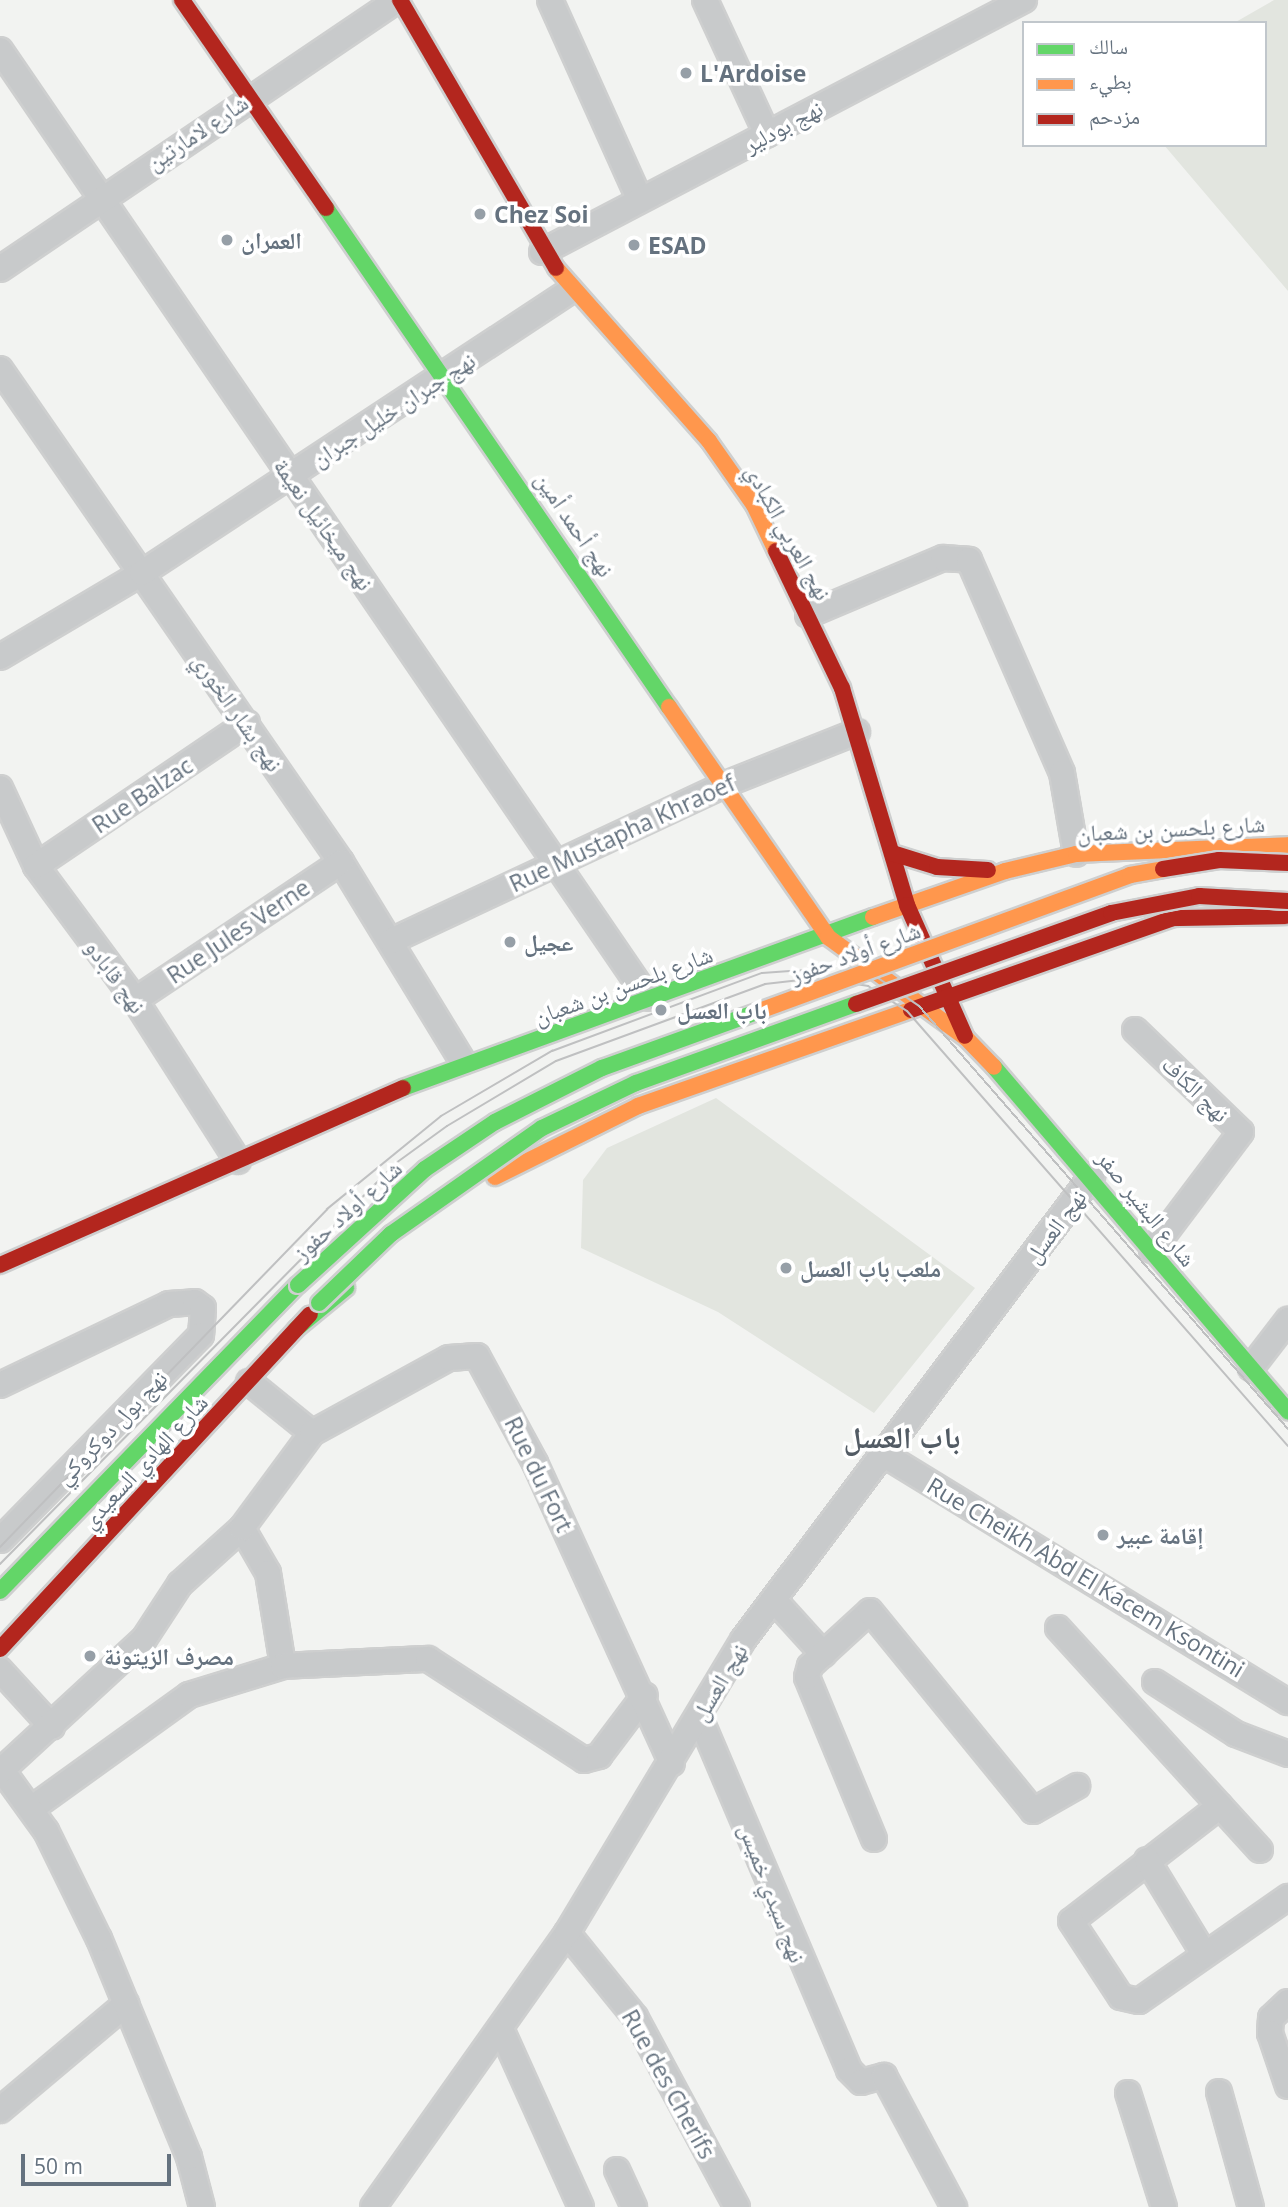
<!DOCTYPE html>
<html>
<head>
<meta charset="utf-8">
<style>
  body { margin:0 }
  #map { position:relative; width:1288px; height:2207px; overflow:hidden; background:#f2f3f1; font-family:"Open Sans","Noto Naskh Arabic",sans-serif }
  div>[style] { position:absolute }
  .green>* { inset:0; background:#e2e5df }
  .roads { filter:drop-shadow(2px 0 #cecfcf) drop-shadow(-2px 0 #cecfcf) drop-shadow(0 2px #cecfcf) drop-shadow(0 -2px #cecfcf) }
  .street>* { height:24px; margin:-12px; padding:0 12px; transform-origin:12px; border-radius:12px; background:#c8cacb }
  .fast>* { height:16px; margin:-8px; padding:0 8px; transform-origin:8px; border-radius:8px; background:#63d668 }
  .slow>* { height:16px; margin:-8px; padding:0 8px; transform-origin:8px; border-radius:8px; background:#ff974d }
  .jam>* { height:16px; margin:-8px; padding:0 8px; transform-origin:8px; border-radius:8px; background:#b3261e }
  .tram>* { height:2px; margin:-1px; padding:0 1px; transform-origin:1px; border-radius:1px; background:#bfc0c1 }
  .bridges { filter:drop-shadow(2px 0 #cecfcf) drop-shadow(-2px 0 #cecfcf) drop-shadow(0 2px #cecfcf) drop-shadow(0 -2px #cecfcf) }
  .fast-bridge>* { height:16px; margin:-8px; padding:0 8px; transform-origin:8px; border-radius:8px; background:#63d668 }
  .slow-bridge>* { height:16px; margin:-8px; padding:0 8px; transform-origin:8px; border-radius:8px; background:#ff974d }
  .jam-bridge>* { height:16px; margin:-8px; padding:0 8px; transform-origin:8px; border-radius:8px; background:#b3261e }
  .dots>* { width:19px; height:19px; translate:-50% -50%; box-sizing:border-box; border:4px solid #fff; border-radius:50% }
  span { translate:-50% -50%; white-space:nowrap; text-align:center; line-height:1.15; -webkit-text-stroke:7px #fff; paint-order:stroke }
  .poi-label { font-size:23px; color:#65727f; font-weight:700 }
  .left { translate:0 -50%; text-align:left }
  .street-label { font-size:23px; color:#65727f }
  .district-label { font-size:30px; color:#525b64; font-weight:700 }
  .legend { position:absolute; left:1022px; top:21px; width:245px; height:126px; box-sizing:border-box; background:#fff; border:2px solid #c1c7cc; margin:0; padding:9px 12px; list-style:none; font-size:21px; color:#65727f }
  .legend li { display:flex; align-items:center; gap:14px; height:35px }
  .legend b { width:35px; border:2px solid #c1c7cc }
  .scale { position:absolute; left:21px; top:2154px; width:150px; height:32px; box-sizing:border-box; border:4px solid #65727f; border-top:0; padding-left:9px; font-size:21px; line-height:24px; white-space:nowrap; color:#65727f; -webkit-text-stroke:5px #fff; paint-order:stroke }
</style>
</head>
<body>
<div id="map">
  <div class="green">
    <div style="clip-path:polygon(1274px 0,1288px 0,1288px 291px,1164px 145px,1265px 145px,1265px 23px,1234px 23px)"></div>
    <div style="clip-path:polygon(716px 1098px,975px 1288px,874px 1413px,718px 1312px,581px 1248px,583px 1180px,607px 1148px)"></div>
  </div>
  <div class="roads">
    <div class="street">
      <div style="left:550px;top:0;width:219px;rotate:65.8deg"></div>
      <div style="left:705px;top:0;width:148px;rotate:65.2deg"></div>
      <div style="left:0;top:50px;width:1148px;rotate:55.65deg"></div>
      <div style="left:542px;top:252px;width:544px;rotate:-27.6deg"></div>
      <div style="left:0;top:269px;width:480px;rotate:-34.1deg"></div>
      <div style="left:0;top:369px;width:599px;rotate:55.33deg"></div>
      <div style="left:341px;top:862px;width:234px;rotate:58.6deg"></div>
      <div style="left:808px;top:615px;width:147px;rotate:-22.9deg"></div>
      <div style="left:943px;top:558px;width:26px;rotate:4deg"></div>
      <div style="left:969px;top:560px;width:232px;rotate:66.4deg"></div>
      <div style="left:1062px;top:773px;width:82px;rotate:80.2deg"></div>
      <div style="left:0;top:657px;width:165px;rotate:-30.6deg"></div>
      <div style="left:142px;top:573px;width:513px;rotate:-33.38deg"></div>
      <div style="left:0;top:788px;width:86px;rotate:65.2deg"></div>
      <div style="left:36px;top:866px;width:167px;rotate:53.5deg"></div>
      <div style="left:135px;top:1000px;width:191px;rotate:57.4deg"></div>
      <div style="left:36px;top:866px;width:255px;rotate:-34.1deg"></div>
      <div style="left:391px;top:941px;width:370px;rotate:-25.1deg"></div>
      <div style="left:726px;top:784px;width:141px;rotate:-21.7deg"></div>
      <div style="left:135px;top:1000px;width:248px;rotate:-33.8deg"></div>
      <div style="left:1135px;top:1030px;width:147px;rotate:43.9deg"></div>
      <div style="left:1241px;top:1132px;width:148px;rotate:127deg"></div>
      <div style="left:1251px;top:1368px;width:61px;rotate:-52.4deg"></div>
      <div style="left:249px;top:1382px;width:81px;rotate:39deg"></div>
      <div style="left:0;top:1385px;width:187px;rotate:-25.6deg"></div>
      <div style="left:169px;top:1304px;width:26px;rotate:-4deg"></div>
      <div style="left:195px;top:1302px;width:10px;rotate:37deg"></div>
      <div style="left:203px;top:1308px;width:27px;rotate:94deg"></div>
      <div style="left:201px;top:1335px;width:287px;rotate:134.4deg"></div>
      <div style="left:883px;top:1454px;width:475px;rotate:31.5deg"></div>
      <div style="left:242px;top:1528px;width:52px;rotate:60deg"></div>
      <div style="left:268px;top:1573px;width:94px;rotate:80.8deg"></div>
      <div style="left:775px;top:1601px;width:72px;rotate:47.8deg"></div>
      <div style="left:1058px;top:1628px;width:300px;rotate:47.7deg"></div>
      <div style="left:0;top:1670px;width:77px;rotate:47.6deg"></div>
      <div style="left:1155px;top:1682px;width:96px;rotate:32.7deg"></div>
      <div style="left:1236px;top:1734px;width:56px;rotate:21deg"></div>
      <div style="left:699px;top:1716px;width:384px;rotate:67deg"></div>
      <div style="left:849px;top:2070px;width:17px;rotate:45deg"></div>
      <div style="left:861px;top:2082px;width:24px;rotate:-15deg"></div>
      <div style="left:884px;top:2076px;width:149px;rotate:61.9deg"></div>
      <div style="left:1220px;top:1806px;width:188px;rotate:142.3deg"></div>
      <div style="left:1071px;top:1921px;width:91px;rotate:56.7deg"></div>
      <div style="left:1121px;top:1997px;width:18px;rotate:13deg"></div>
      <div style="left:1139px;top:2001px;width:182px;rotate:-34.9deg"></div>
      <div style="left:31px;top:1809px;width:195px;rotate:-35.8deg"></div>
      <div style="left:189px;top:1695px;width:98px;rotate:-17.1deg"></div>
      <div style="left:283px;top:1666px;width:145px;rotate:-2.8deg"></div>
      <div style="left:428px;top:1659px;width:186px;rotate:32.9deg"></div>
      <div style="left:584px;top:1760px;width:16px;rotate:-15deg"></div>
      <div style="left:599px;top:1756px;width:76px;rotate:-53deg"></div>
      <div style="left:874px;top:1839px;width:175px;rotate:-112.5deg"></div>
      <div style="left:807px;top:1677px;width:11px;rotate:-75deg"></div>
      <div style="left:810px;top:1666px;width:81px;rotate:-42.5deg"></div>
      <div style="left:870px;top:1611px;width:258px;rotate:50.8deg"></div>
      <div style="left:1033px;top:1811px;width:51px;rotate:-29.6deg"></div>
      <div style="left:1147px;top:1860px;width:108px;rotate:58.7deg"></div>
      <div style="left:567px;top:1933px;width:108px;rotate:51deg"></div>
      <div style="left:635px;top:2017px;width:216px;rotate:61.8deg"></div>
      <div style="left:1288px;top:2002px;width:23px;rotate:137deg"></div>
      <div style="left:1271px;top:2018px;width:15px;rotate:94deg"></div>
      <div style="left:1270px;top:2033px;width:56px;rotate:71.2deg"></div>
      <div style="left:501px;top:2029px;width:195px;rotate:65.8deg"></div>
      <div style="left:1219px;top:2092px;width:119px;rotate:74.5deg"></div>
      <div style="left:1128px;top:2093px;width:120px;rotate:72.5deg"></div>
      <div style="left:0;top:2110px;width:165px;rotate:-40.1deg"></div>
      <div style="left:617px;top:2170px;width:41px;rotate:65.3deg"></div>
      <div style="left:202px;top:2207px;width:52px;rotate:-104.6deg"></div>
      <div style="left:189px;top:2157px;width:236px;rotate:-112.4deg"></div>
      <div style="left:99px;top:1939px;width:120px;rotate:-116.1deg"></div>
      <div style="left:46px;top:1831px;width:75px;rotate:-125.8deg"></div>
      <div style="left:2px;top:1770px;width:193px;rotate:-42.7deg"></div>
      <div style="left:144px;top:1639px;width:66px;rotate:-56.8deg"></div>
      <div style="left:180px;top:1584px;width:84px;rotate:-42.1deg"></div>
      <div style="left:242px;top:1528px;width:118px;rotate:-53.6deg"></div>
      <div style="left:312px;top:1433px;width:156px;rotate:-28.7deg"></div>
      <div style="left:449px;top:1358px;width:28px;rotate:-4deg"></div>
      <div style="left:477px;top:1356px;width:122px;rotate:61.5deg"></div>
      <div style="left:535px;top:1463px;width:330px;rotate:65.5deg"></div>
      <div style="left:373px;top:2207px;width:336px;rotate:-54.7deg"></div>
      <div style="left:567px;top:1933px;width:342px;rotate:-59deg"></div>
      <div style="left:743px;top:1640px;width:581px;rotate:-53.05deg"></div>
    </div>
    <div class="fast">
      <div style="left:326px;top:208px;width:606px;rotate:55.5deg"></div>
      <div style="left:994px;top:1067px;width:453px;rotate:49.5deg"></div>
      <div style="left:403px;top:1088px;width:500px;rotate:-19.99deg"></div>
      <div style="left:296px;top:1329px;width:65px;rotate:-39.4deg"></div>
      <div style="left:0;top:1591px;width:427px;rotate:-45.8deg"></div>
    </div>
    <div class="slow">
      <div style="left:556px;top:268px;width:231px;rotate:48.5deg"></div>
      <div style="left:709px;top:441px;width:78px;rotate:54.9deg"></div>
      <div style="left:754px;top:505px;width:51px;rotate:64.4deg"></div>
      <div style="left:669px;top:707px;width:280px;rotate:55.3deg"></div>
      <div style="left:828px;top:937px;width:171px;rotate:36.2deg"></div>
      <div style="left:966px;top:1038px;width:40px;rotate:46deg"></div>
      <div style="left:873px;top:917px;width:140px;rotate:-19.2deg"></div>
      <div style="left:1005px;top:871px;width:73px;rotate:-13.5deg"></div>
      <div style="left:1076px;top:854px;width:212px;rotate:-2.4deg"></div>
      <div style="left:495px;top:1177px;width:160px;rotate:-26.4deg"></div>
      <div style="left:638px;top:1106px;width:289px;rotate:-19.4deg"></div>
    </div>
    <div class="jam">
      <div style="left:182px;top:0;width:253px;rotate:55.3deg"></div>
      <div style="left:400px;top:0;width:310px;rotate:59.8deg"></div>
      <div style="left:776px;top:551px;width:152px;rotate:64.3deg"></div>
      <div style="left:842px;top:688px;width:227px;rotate:73.3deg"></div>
      <div style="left:907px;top:905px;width:143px;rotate:66.1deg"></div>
      <div style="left:892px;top:853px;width:47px;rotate:17.3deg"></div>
      <div style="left:937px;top:867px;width:51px;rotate:3.4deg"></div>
      <div style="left:911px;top:1010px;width:279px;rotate:-19.3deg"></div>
      <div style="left:1174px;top:918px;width:111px;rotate:-1deg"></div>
      <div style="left:0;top:1265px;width:440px;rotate:-23.7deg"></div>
      <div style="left:0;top:1649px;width:456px;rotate:-47.2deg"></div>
    </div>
  </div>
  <div class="tram">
    <div style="left:856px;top:975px;width:22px;rotate:8deg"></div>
    <div style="left:878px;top:978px;width:50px;rotate:34.3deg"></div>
    <div style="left:919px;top:1006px;width:561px;rotate:48.9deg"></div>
    <div style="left:0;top:1547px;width:470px;rotate:-45.9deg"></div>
    <div style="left:327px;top:1209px;width:147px;rotate:-39.2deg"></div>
    <div style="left:441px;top:1116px;width:129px;rotate:-30.4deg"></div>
    <div style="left:552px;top:1051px;width:224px;rotate:-20.4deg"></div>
    <div style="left:762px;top:973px;width:42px;rotate:-4.1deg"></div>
    <div style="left:0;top:1564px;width:564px;rotate:-45.36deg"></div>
    <div style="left:396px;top:1163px;width:63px;rotate:-36deg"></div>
    <div style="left:447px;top:1126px;width:127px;rotate:-30.8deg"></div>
    <div style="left:556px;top:1061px;width:223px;rotate:-20.2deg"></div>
    <div style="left:765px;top:984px;width:53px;rotate:-6.5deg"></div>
    <div style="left:818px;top:978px;width:51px;rotate:9.1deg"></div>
    <div style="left:868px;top:986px;width:46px;rotate:32.7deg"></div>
    <div style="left:907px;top:1011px;width:578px;rotate:48.79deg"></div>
  </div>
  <div class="bridges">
    <div class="fast-bridge">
      <div style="left:298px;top:1285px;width:172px;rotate:-42.4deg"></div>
      <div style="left:425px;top:1169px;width:84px;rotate:-33.9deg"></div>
      <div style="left:495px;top:1122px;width:120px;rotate:-26.8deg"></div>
      <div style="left:602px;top:1068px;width:170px;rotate:-19.9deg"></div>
      <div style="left:319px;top:1303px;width:100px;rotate:-43.8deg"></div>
      <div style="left:391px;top:1234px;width:184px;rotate:-35.1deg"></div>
      <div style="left:542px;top:1128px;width:104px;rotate:-25.6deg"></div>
      <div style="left:636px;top:1083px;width:234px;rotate:-19.8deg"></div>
    </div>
    <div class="slow-bridge">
      <div style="left:762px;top:1010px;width:392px;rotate:-20.1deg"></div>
      <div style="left:1130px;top:875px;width:34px;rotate:-10deg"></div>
    </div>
    <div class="jam-bridge">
      <div style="left:1163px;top:869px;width:57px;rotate:-9.1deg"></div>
      <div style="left:1219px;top:860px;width:69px;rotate:2.5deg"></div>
      <div style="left:856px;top:1004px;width:271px;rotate:-19.6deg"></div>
      <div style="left:1111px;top:913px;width:90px;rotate:-10.9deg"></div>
      <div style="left:1199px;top:896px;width:89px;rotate:3.2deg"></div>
    </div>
  </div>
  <div class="dots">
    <div style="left:686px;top:73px;background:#969fa7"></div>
    <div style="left:480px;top:214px;background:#969fa7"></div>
    <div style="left:227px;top:240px;background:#969fa7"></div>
    <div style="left:634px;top:245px;background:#969fa7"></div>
    <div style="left:510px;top:942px;background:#969fa7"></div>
    <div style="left:661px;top:1010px;background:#969fa7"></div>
    <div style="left:786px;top:1268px;background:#969fa7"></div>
    <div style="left:1103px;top:1535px;background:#969fa7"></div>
    <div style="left:90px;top:1656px;background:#969fa7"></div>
  </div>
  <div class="poi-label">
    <span class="left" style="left:700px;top:73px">L'Ardoise</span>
    <span class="left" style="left:494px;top:214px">Chez Soi</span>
    <span class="left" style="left:241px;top:240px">العمران</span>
    <span class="left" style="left:648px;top:245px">ESAD</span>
    <span class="left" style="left:524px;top:942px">عجيل</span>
    <span class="left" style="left:677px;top:1010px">باب العسل</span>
    <span class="left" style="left:800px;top:1268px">ملعب باب العسل</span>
    <span class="left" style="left:1117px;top:1535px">إقامة عبير</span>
    <span class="left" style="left:104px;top:1656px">مصرف الزيتونة</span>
  </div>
  <div class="street-label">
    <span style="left:783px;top:126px;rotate:-28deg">نهج بودلير</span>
    <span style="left:197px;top:132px;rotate:-34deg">شارع لامارتين</span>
    <span style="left:393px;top:409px;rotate:-33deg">نهج جبران خليل جبران</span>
    <span style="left:324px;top:524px;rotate:55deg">نهج ميخائيل نعيمة</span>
    <span style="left:575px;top:524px;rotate:56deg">نهج أحمد أمين</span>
    <span style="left:789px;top:532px;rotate:61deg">نهج العربي الكبادي</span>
    <span style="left:238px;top:712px;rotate:55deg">نهج بشار الخوري</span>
    <span style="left:142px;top:795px;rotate:-34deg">Rue Balzac</span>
    <span style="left:1171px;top:828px;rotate:-3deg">شارع بلحسن بن شعبان</span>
    <span style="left:622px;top:833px;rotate:-25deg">Rue Mustapha Khraoef</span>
    <span style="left:238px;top:931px;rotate:-34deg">Rue Jules Verne</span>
    <span style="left:855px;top:952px;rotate:-20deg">شارع أولاد حفوز</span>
    <span style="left:116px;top:976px;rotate:54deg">نهج قابادو</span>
    <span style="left:623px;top:985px;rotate:-20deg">شارع بلحسن بن شعبان</span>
    <span style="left:1196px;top:1089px;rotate:44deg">نهج الكاف</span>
    <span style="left:1147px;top:1208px;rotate:51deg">شارع البشير صفر</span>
    <span style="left:347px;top:1210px;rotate:-42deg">شارع أولاد حفوز</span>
    <span style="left:1055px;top:1226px;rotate:-53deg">نهج العسل</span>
    <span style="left:111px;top:1427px;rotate:-46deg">نهج بول دوكروكي</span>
    <span style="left:144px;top:1461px;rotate:-47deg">شارع الهادي السعيدي</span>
    <span style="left:539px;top:1474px;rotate:64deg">Rue du Fort</span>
    <span style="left:1086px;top:1577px;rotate:31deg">Rue Cheikh Abd El Kacem Ksontini</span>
    <span style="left:719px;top:1682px;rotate:-59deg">نهج العسل</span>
    <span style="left:773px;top:1893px;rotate:69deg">نهج سيدي خميس</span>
    <span style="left:669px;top:2084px;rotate:61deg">Rue des Cherifs</span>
  </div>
  <div class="district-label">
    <span style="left:902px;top:1437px">باب العسل</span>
  </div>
  <ul class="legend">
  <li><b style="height:9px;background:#63d668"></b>سالك</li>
  <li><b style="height:9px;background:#ff974d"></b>بطيء</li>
  <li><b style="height:9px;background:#b3261e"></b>مزدحم</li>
  </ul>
  <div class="scale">50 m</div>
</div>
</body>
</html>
